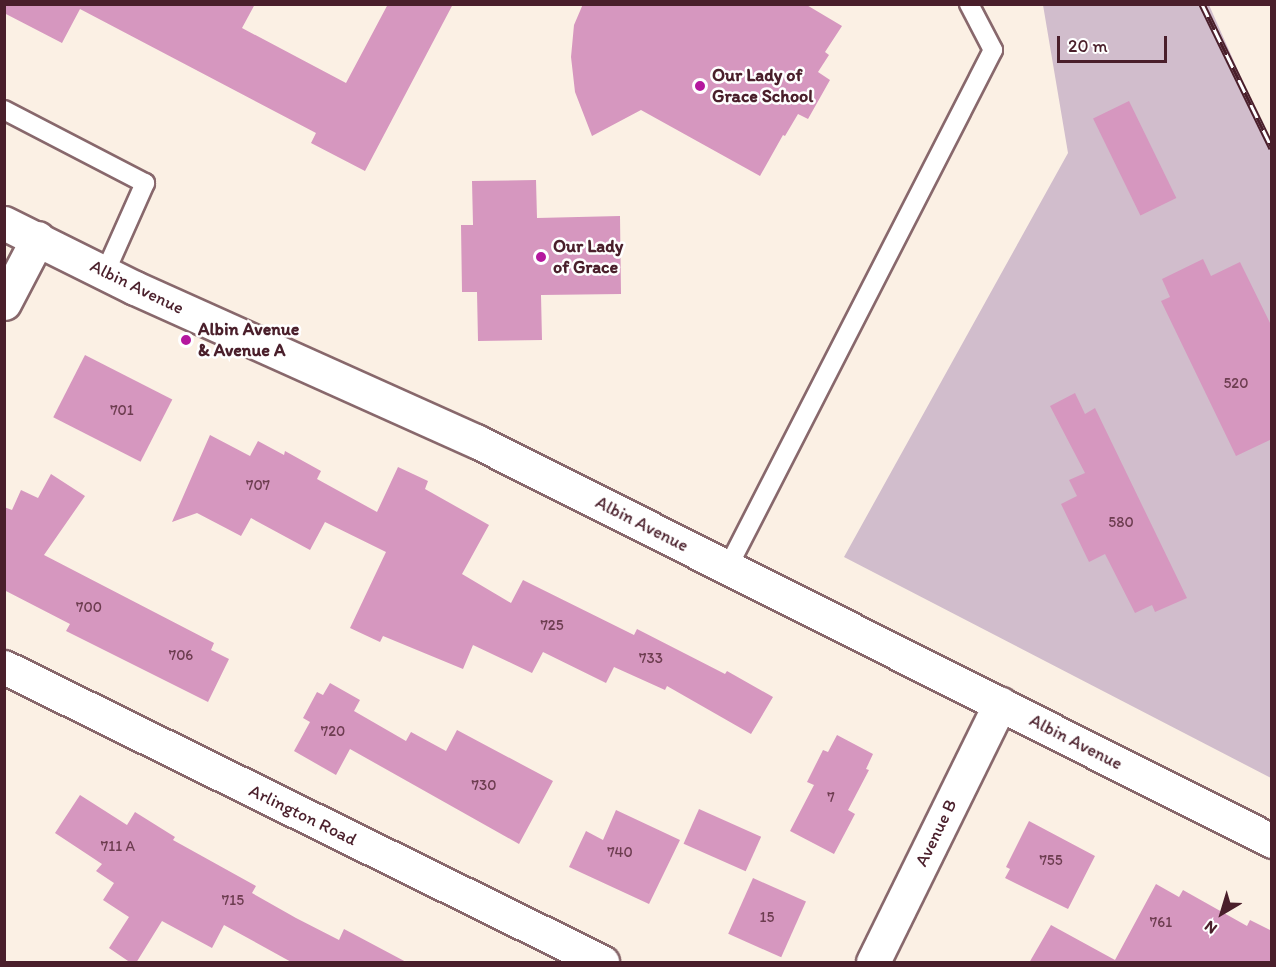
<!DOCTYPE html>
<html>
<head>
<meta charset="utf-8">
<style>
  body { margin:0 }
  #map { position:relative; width:1276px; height:967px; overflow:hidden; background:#fbf0e4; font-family:Itim,sans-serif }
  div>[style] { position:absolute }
  .industrial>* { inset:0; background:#d1bdcc }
  .building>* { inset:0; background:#d697bf; transform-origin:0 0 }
  .roads { filter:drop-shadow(2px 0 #88686c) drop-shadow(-2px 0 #88686c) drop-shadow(0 2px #88686c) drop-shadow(0 -2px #88686c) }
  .lane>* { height:18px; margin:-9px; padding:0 9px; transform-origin:9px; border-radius:9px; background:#fff }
  .street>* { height:33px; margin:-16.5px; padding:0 16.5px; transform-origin:16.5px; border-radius:16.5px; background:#fff }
  .secondary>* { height:33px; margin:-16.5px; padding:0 16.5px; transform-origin:16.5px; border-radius:16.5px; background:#fff }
  .rail>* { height:7px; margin-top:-3.5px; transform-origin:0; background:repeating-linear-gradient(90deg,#fff 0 14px,#4a1f2b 0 28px); box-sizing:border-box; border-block:2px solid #4a1f2b }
  .dots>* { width:16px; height:16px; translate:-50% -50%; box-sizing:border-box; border:3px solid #fff; border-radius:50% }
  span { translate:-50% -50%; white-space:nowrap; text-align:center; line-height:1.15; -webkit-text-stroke:5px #fff; paint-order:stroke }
  .number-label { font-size:15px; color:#6d3d50 }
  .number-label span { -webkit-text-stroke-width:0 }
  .poi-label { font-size:18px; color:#4a1f2b; font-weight:700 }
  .left { translate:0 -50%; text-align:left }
  .street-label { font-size:18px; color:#4a1f2b }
  .frame { position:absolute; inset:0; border:6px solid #4a1f2b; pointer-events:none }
  .north { position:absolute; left:1192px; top:883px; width:60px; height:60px; -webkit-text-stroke:4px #fff; paint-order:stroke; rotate:218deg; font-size:16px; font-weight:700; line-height:24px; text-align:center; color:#4a1f2b }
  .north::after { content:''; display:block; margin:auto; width:21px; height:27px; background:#4a1f2b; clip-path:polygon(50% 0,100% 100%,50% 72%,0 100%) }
  .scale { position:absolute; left:1057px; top:36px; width:110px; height:27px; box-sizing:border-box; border:3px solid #4a1f2b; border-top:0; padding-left:8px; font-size:18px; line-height:21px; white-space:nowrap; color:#4a1f2b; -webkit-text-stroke:4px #fff; paint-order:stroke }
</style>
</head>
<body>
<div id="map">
  <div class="industrial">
    <div style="clip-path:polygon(1043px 5px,1209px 5px,1271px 145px,1271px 778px,844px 557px,1068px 153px)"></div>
  </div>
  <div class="building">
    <div style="clip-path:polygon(4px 4px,255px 4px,242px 28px,346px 83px,388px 4px,453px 4px,365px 171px,311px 143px,316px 133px,80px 9px,62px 43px,4px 13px)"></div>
    <div style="clip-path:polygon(583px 4px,805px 4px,842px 26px,825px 52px,829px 55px,818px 72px,830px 80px,808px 119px,798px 114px,785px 136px,783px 135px,760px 176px,641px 110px,592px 136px,575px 92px,571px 57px,574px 25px)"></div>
    <div style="left:1129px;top:101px;width:108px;height:40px;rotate:64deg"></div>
    <div style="clip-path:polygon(536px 180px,537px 218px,620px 216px,621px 294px,541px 295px,542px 340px,478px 341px,477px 292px,462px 292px,461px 225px,473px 225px,472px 181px)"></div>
    <div style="clip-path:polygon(1203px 259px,1211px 276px,1240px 262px,1272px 327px,1272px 439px,1236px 456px,1161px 301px,1170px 297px,1162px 279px)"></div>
    <div style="left:85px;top:355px;width:98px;height:70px;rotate:27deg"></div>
    <div style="clip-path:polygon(1075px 393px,1085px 414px,1095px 408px,1187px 598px,1155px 612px,1152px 605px,1135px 613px,1105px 554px,1089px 562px,1061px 504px,1077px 496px,1069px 480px,1085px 473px,1050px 406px)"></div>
    <div style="clip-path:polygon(210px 435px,250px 456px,258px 441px,284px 455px,285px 451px,321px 471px,317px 479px,377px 512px,398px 467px,428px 481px,425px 489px,489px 525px,462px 574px,511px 603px,523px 580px,634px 635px,637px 629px,725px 674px,727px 671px,773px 697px,751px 734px,667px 686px,665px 690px,614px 667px,606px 683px,543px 652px,532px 673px,473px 645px,463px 669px,383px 636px,380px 642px,350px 628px,386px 552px,325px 522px,310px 550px,251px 518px,241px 536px,197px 513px,172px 522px)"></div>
    <div style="clip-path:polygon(51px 474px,85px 496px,44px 555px,214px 643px,211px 650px,229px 659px,208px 702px,66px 631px,70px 624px,4px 590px,4px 507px,12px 510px,21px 490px,38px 498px)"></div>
    <div style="clip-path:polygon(330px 683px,360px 700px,354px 711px,406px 741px,411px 732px,446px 751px,457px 730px,553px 781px,519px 844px,350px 749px,336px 775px,294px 751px,310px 722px,303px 718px,317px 692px,323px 695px)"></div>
    <div style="clip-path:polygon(837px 735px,873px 754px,866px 769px,869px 770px,848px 810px,855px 814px,834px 854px,790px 831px,814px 785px,807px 782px,823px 750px,828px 752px)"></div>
    <div style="clip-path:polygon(80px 795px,127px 825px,135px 812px,175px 837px,173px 840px,256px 886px,252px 893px,296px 918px,339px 940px,344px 929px,408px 963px,293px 963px,224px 925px,212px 948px,162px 921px,136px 963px,131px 963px,109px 948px,129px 917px,103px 900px,114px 883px,96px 871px,102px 864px,55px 833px)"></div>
    <div style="left:699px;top:809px;width:68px;height:38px;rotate:24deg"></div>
    <div style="clip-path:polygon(616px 810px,680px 840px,649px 904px,569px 867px,586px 831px,603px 840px)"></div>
    <div style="clip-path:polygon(1029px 821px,1095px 856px,1068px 909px,1005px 878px,1010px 869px,1006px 867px)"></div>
    <div style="left:753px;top:878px;width:58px;height:61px;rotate:24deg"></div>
    <div style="clip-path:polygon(1156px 884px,1179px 897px,1183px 890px,1247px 926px,1250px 920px,1272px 931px,1272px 963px,1029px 963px,1051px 925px,1115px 960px)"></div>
  </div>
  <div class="roads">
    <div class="lane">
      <div style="left:4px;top:110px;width:159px;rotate:27.4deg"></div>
      <div style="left:145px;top:183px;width:98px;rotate:114deg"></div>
      <div style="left:728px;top:567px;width:581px;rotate:-62.86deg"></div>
      <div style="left:993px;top:50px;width:52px;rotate:-117.6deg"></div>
    </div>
    <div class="street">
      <div style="left:4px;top:303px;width:73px;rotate:-62.4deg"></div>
      <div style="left:4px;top:667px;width:667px;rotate:26.26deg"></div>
      <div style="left:873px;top:962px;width:288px;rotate:-63.8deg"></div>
    </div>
    <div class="secondary">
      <div style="left:4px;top:223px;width:146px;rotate:26.4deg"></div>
      <div style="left:135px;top:288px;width:374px;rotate:24.2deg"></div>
      <div style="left:476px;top:441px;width:891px;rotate:26.68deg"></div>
    </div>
  </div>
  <div class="rail">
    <div style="left:1202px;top:4px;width:160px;rotate:64.1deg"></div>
  </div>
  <div class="dots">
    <div style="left:700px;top:86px;background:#b5179e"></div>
    <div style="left:541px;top:257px;background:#b5179e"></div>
    <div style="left:186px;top:340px;background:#b5179e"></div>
  </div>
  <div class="number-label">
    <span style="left:1236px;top:384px">520</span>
    <span style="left:122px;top:411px">701</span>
    <span style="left:258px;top:486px">707</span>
    <span style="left:1121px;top:523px">580</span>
    <span style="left:89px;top:608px">700</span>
    <span style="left:552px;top:626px">725</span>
    <span style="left:181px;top:656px">706</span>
    <span style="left:651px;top:659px">733</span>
    <span style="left:333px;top:732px">720</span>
    <span style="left:484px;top:786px">730</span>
    <span style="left:831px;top:798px">7</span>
    <span style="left:118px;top:847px">711 A</span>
    <span style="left:620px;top:853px">740</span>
    <span style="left:1051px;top:861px">755</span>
    <span style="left:233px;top:901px">715</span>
    <span style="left:767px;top:918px">15</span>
    <span style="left:1161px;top:923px">761</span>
  </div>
  <div class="poi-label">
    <span class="left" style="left:712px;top:86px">Our Lady of<br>Grace School</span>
    <span class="left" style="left:553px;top:257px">Our Lady<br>of Grace</span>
    <span class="left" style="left:198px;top:340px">Albin Avenue<br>&amp; Avenue A</span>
  </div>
  <div class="street-label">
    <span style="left:137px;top:287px;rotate:26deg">Albin Avenue</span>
    <span style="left:642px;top:524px;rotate:27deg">Albin Avenue</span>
    <span style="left:1076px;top:742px;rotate:27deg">Albin Avenue</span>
    <span style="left:303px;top:815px;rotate:26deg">Arlington Road</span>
    <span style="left:936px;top:833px;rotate:-64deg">Avenue B</span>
  </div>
  <div class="frame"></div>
  <div class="north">N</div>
  <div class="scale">20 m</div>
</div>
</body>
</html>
